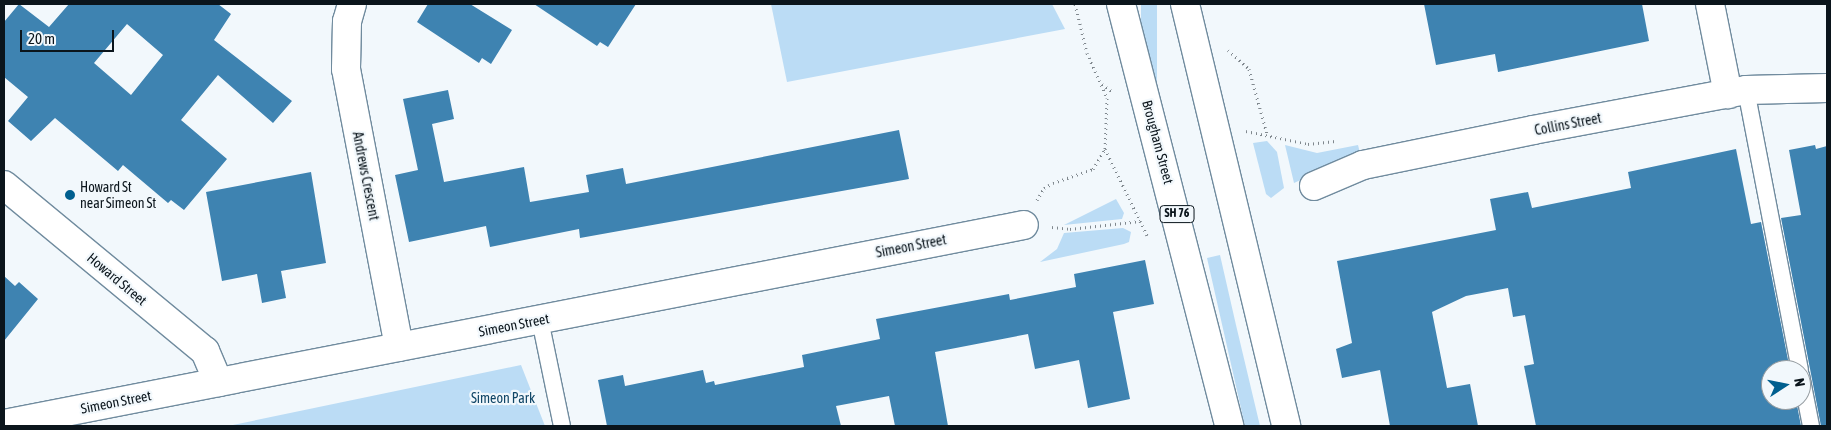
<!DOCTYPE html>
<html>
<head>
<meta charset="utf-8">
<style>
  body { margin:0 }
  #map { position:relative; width:1831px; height:430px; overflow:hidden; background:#f2f8fc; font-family:"Asap Condensed",sans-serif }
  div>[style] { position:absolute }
  .green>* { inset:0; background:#bbdcf5; transform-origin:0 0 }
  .building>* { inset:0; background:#3e83b1 }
  .path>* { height:3px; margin-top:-1.5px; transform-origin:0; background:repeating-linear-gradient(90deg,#80888e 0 1px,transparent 0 5px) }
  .roads { filter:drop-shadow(1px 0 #708b9e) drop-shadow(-1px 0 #708b9e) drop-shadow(0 1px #708b9e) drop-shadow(0 -1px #708b9e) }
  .service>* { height:16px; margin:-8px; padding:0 8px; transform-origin:8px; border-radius:8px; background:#fff }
  .minor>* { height:28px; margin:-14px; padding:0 14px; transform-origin:14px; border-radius:14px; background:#fff }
  .trunk>* { height:28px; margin:-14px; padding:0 14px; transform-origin:14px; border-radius:14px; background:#fff }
  .dots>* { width:14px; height:14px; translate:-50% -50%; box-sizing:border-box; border:2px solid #f2f8fc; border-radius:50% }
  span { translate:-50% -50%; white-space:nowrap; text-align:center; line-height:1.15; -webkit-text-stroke:4.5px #f2f8fc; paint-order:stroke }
  .shield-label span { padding:1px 4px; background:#f2f8fc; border:1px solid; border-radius:4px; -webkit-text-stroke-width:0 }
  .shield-label { font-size:12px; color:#0b151c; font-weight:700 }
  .street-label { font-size:14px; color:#0b151c }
  .poi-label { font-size:14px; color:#0b151c }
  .left { translate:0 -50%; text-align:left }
  .park-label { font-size:14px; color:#0f4566 }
  .frame { position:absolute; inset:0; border:5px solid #0b151c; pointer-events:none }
  .north { position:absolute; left:1761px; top:360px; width:50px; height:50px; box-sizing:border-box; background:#f2f8fc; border:1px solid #969da2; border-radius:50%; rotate:79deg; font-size:14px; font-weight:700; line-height:20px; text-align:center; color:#0b151c }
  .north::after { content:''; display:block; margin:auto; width:18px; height:22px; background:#005f8f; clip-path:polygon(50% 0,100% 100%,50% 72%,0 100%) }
  .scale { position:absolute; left:20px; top:30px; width:94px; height:22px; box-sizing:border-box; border:2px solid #0b151c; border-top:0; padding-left:6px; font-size:15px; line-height:18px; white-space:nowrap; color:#0b151c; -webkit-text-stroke:4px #f2f8fc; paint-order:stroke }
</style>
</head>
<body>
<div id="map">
  <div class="green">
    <div style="clip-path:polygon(771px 4px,1052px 4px,1065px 29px,787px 82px)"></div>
    <div style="left:1141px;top:4px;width:16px;height:135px"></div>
    <div style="clip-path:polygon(1267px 141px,1277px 152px,1284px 188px,1271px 198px,1266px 194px,1253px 143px)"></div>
    <div style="clip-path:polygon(1285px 145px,1317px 153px,1358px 145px,1360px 153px,1294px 183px)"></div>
    <div style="clip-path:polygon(1116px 199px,1124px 213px,1122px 219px,1064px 225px)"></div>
    <div style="clip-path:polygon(1123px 228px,1131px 232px,1129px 242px,1124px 244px,1040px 262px,1057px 249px,1064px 233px)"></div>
    <div style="clip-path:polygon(1220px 255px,1236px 325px,1260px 426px,1245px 426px,1207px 258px)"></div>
    <div style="clip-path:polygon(521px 365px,545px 426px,228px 426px)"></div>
  </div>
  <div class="building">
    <div style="clip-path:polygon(evenodd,19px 4px,49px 27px,69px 4px,218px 4px,231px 14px,214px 40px,292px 101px,273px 123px,218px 75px,181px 120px,227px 159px,184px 210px,171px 200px,168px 203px,123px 165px,118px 171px,55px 118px,31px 141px,8px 121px,28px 97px,4px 77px,4px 22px,19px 4px,127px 24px,163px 55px,131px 95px,94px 63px,127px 24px)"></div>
    <div style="clip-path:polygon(428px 4px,470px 4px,512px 30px,491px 64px,482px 58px,479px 63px,417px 22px)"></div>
    <div style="clip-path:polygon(534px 4px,636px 4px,608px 47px,600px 42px,597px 46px)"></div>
    <div style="clip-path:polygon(1424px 4px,1642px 4px,1649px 41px,1498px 72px,1495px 54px,1436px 65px)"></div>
    <div style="clip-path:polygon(448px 90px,454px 119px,432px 124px,444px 182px,524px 167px,530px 202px,589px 192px,586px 175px,623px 168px,626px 184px,899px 130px,909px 179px,580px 238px,579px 229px,490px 247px,486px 226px,409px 242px,395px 175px,418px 170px,403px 99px)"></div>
    <div style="clip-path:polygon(1815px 145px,1816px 149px,1827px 146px,1827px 426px,1821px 426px,1781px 218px,1801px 215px,1789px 150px)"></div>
    <div style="clip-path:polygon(1736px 149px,1751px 224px,1761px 222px,1790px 370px,1771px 370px,1771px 400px,1796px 400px,1801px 426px,1536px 426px,1524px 366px,1534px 364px,1525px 315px,1513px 317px,1508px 288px,1466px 296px,1432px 312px,1447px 388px,1470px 384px,1478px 426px,1390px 426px,1380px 370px,1342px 378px,1336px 349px,1352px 343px,1337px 261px,1496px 230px,1490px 199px,1528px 192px,1532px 208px,1631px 188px,1628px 172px)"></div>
    <div style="clip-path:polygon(311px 172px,326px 263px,281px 271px,286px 298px,262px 303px,257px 274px,222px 281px,206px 192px)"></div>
    <div style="clip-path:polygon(1145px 260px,1154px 304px,1113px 312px,1130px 399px,1088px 408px,1079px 360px,1035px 369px,1028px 334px,935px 352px,948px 426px,895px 426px,889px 396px,836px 406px,841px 426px,607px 426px,598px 380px,623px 375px,625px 386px,703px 370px,706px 383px,714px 381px,715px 385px,804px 367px,802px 355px,880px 339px,876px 319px,1009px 294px,1010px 300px,1076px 287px,1074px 274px)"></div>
    <div style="clip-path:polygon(4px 276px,15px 286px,19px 282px,38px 299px,4px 341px)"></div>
  </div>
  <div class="path">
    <div style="left:1075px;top:4px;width:50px;rotate:76.2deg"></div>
    <div style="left:1087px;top:53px;width:49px;rotate:66deg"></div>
    <div style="left:1107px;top:98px;width:51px;rotate:92.2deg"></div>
    <div style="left:1105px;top:149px;width:96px;rotate:64deg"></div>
    <div style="left:1228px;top:50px;width:28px;rotate:42deg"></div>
    <div style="left:1249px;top:69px;width:67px;rotate:74.5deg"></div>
    <div style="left:1102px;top:84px;width:14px;rotate:36deg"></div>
    <div style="left:1246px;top:131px;width:63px;rotate:11.8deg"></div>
    <div style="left:1308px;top:144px;width:30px;rotate:-6deg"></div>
    <div style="left:1037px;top:200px;width:14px;rotate:-60deg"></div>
    <div style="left:1044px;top:188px;width:10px;rotate:-29deg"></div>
    <div style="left:1053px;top:183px;width:42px;rotate:-19.3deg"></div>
    <div style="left:1093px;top:169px;width:23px;rotate:-59deg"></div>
    <div style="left:1052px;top:227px;width:18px;rotate:6deg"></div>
    <div style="left:1070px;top:229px;width:71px;rotate:-6.4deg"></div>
  </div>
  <div class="roads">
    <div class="service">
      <div style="left:1746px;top:90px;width:285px;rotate:79.1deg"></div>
      <div style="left:540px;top:320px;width:108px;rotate:78.3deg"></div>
      <div style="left:1801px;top:375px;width:52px;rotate:78.9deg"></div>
    </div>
    <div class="minor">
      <div style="left:352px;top:4px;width:18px;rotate:106deg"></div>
      <div style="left:347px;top:21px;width:48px;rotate:91.2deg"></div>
      <div style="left:346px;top:69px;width:283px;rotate:79.2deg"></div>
      <div style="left:1710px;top:4px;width:92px;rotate:78.7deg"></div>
      <div style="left:4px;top:185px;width:261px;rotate:39.6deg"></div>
      <div style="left:205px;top:351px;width:34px;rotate:67deg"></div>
      <div style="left:1314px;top:186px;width:53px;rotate:-23.2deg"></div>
      <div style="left:1363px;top:165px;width:174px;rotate:-11.6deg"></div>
      <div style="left:1533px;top:130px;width:217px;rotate:-10.6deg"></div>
      <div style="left:1746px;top:90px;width:81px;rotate:-1.4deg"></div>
      <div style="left:4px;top:424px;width:1039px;rotate:-11.04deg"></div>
    </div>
    <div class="trunk">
      <div style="left:1121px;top:4px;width:436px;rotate:75.6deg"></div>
      <div style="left:1185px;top:4px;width:434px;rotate:76.5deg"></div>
    </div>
  </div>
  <div class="dots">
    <div style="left:70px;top:195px;background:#005f8f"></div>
  </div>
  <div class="shield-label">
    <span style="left:1177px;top:214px">SH 76</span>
  </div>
  <div class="street-label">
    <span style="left:1568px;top:124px;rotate:-11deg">Collins Street</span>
    <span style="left:1158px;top:142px;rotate:75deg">Brougham Street</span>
    <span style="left:366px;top:176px;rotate:79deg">Andrews Crescent</span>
    <span style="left:911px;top:246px;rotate:-11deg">Simeon Street</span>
    <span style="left:117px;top:279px;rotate:40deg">Howard Street</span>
    <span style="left:514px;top:325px;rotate:-11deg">Simeon Street</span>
    <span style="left:116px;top:402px;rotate:-11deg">Simeon Street</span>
  </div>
  <div class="poi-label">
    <span class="left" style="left:80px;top:195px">Howard St<br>near Simeon St</span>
  </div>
  <div class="park-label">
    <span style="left:503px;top:398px">Simeon Park</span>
  </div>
  <div class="frame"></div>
  <div class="north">N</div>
  <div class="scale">20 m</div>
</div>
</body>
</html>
